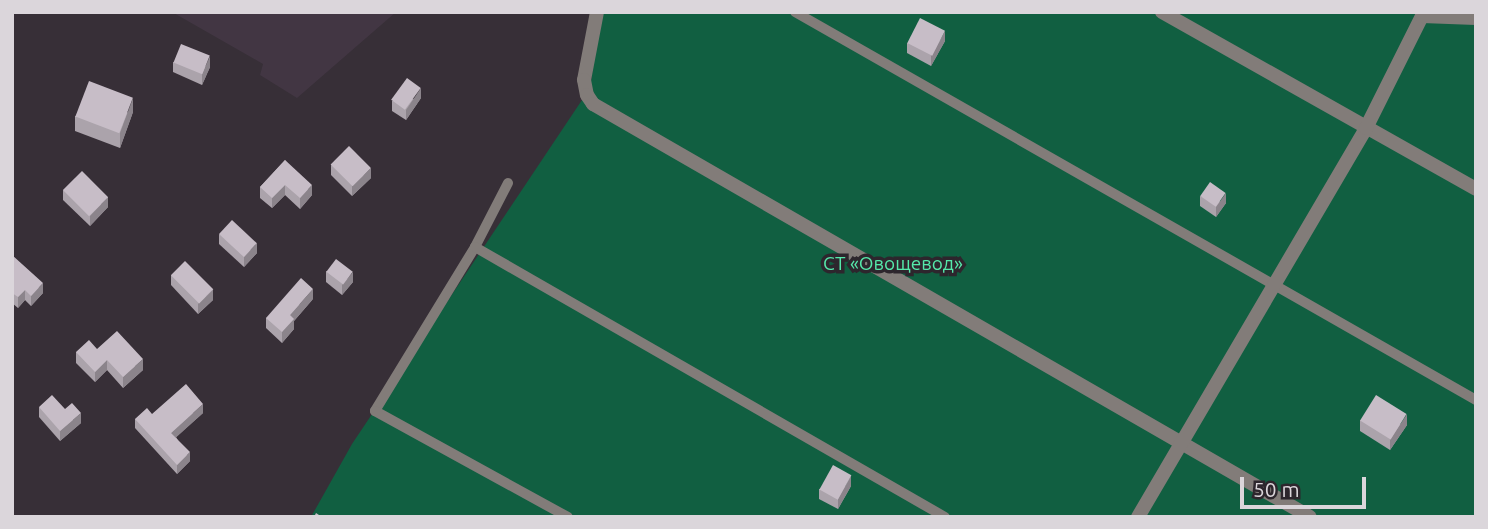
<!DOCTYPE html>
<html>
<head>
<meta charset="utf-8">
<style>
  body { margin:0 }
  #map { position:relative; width:1488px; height:529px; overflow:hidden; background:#372f37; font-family:Ubuntu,sans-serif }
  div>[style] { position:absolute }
  .built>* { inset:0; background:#423643 }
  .green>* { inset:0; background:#115f41 }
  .service>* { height:10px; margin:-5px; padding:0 5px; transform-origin:5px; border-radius:5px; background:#827c79 }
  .minor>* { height:14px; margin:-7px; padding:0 7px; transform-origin:7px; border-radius:7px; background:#827c79 }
  .wall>* { inset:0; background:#aba3ab }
  .shaded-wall>* { inset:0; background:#8b848b }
  .building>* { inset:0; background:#c7bdc7; transform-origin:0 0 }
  span { translate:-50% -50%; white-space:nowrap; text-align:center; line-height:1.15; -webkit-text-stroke:7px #2d262d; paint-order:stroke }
  .park-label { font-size:19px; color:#55e9aa }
  .frame { position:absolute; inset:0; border:14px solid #dbd6db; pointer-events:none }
  .scale { position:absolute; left:1240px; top:477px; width:126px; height:32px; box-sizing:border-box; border:4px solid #dbd6db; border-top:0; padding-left:9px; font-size:21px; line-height:24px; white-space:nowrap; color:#dbd6db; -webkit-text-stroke:5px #2d262d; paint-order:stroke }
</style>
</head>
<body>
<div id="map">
  <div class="built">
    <div style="clip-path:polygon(172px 12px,396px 12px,297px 98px,260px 75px,263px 64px)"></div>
  </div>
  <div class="green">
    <div style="clip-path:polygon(601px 12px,1476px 12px,1476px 517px,311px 517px,352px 444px,590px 88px)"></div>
  </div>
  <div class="service">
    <div style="left:795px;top:12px;width:784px;rotate:29.67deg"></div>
    <div style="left:508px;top:183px;width:72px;rotate:117.3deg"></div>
    <div style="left:475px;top:247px;width:192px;rotate:121.4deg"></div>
    <div style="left:375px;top:411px;width:220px;rotate:28.8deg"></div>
    <div style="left:475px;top:247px;width:542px;rotate:29.88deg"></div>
  </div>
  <div class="minor">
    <div style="left:597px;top:12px;width:69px;rotate:100.8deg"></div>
    <div style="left:584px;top:80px;width:15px;rotate:79deg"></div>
    <div style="left:587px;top:95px;width:11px;rotate:56deg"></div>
    <div style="left:593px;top:104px;width:827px;rotate:29.94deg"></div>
    <div style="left:1162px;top:12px;width:360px;rotate:29.4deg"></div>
    <div style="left:1138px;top:517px;width:451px;rotate:-59.6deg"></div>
    <div style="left:1366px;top:128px;width:125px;rotate:-63.4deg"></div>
    <div style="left:1422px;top:16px;width:54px;rotate:2.1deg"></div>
  </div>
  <div class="wall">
    <div style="clip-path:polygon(945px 41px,931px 66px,907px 53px,907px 43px)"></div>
    <div style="clip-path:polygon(173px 62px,210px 67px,202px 85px,173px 72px)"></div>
    <div style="clip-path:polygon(421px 98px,406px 120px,392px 111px,392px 101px)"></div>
    <div style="clip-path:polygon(133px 112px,120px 148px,75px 131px,75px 116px)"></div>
    <div style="clip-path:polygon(285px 160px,312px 195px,300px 209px,285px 195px,272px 208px,260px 198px,260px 187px)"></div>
    <div style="clip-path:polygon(331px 165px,371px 178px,352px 196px,331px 175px)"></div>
    <div style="clip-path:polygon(63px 190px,108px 207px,90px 226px,63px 200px)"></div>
    <div style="clip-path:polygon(1200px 196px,1226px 203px,1216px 217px,1200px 206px)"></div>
    <div style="clip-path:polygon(219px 234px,257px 253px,244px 267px,219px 244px)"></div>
    <div style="clip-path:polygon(12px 255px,43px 293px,31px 306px,25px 300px,18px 308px,12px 303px)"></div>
    <div style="clip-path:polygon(326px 271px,353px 282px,342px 295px,326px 282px)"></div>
    <div style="clip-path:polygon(171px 275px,213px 300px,198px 314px,171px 285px)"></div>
    <div style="clip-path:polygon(313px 299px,294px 321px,294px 329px,282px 343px,266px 328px,266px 318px)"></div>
    <div style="clip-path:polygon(97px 349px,143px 370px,123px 388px,107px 370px,95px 382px,76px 363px,76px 352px)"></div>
    <div style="clip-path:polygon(39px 407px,81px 423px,60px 441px,39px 417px)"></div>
    <div style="clip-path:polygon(203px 413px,176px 437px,190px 461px,177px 474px,135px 428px,135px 419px,152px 414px)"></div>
    <div style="clip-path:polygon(1360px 420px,1407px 425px,1390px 450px,1360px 431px)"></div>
    <div style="clip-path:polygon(851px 486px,838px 509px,819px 499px,819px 489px)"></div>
  </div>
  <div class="shaded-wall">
    <div style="clip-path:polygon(945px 31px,945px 41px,931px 66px,931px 56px)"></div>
    <div style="clip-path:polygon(210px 56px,210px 67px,202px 85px,202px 74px)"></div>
    <div style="clip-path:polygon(421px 88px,421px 98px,406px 120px,406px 110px)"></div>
    <div style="clip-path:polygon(133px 98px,133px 112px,120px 148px,120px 133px)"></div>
    <div style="clip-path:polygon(371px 168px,371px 178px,352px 196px,352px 186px)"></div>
    <div style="clip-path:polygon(285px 185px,285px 195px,272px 208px,272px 198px)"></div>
    <div style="clip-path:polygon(312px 185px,312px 195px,300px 209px,300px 198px)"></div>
    <div style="clip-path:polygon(1226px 193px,1226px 203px,1216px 217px,1216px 207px)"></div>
    <div style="clip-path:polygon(108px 197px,108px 207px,90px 226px,90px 216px)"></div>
    <div style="clip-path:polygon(257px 243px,257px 253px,244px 267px,244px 257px)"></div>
    <div style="clip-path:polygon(353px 272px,353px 282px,342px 295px,342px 285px)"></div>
    <div style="clip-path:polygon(43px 283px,43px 293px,31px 306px,31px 296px)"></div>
    <div style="clip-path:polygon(213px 289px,213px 300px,198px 314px,198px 304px)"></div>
    <div style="clip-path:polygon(313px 289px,313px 299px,294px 321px,294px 329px,282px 343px,282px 332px,290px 315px)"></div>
    <div style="clip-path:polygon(25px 290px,25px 300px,18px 308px,18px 297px)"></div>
    <div style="clip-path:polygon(143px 359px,143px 370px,123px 388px,123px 377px)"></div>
    <div style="clip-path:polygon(107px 360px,107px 370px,95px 382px,95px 372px)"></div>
    <div style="clip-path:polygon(203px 404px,203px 413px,171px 442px,171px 433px)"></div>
    <div style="clip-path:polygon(81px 413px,81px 423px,60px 441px,60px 431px)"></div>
    <div style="clip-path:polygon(1407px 414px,1407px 425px,1390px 450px,1390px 440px)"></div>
    <div style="clip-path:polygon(190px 452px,190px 461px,177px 474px,177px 465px)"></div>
    <div style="clip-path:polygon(851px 475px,851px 486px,838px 509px,838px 499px)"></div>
  </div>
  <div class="building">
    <div style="left:920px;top:18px;width:28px;height:28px;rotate:27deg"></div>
    <div style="left:181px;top:44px;width:31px;height:20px;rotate:22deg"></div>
    <div style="left:407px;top:78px;width:17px;height:27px;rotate:36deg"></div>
    <div style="left:89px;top:81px;width:47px;height:38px;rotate:21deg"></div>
    <div style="left:349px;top:146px;width:31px;height:26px;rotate:45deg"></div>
    <div style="clip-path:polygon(285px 160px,312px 185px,300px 198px,285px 185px,272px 198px,260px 187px)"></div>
    <div style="left:82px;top:171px;width:37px;height:27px;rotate:45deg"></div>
    <div style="left:1210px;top:182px;width:19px;height:17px;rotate:35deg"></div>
    <div style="left:232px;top:220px;width:34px;height:19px;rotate:43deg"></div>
    <div style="clip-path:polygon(12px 255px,43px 283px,31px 296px,25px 290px,18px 297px,12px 293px)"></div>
    <div style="left:336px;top:259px;width:21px;height:16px;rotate:37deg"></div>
    <div style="left:185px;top:261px;width:40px;height:20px;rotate:45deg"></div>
    <div style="clip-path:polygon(301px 278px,313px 289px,290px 315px,294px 319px,282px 332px,266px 318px)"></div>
    <div style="clip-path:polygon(117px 331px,143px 359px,123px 377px,107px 360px,95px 372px,76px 352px,89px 340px,97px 349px)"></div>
    <div style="clip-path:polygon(186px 384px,203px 404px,171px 433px,190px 452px,177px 465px,135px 419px,147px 408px,152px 414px)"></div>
    <div style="clip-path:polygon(52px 395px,65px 409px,72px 403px,81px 413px,60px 431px,39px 407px)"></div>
    <div style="left:1376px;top:395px;width:36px;height:30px;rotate:32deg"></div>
    <div style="left:833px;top:465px;width:21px;height:28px;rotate:29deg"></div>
    <div style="clip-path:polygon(316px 513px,322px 517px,314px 517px)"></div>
  </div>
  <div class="park-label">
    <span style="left:893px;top:264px">СТ «Овощевод»</span>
  </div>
  <div class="frame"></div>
  <div class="scale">50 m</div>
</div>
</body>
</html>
